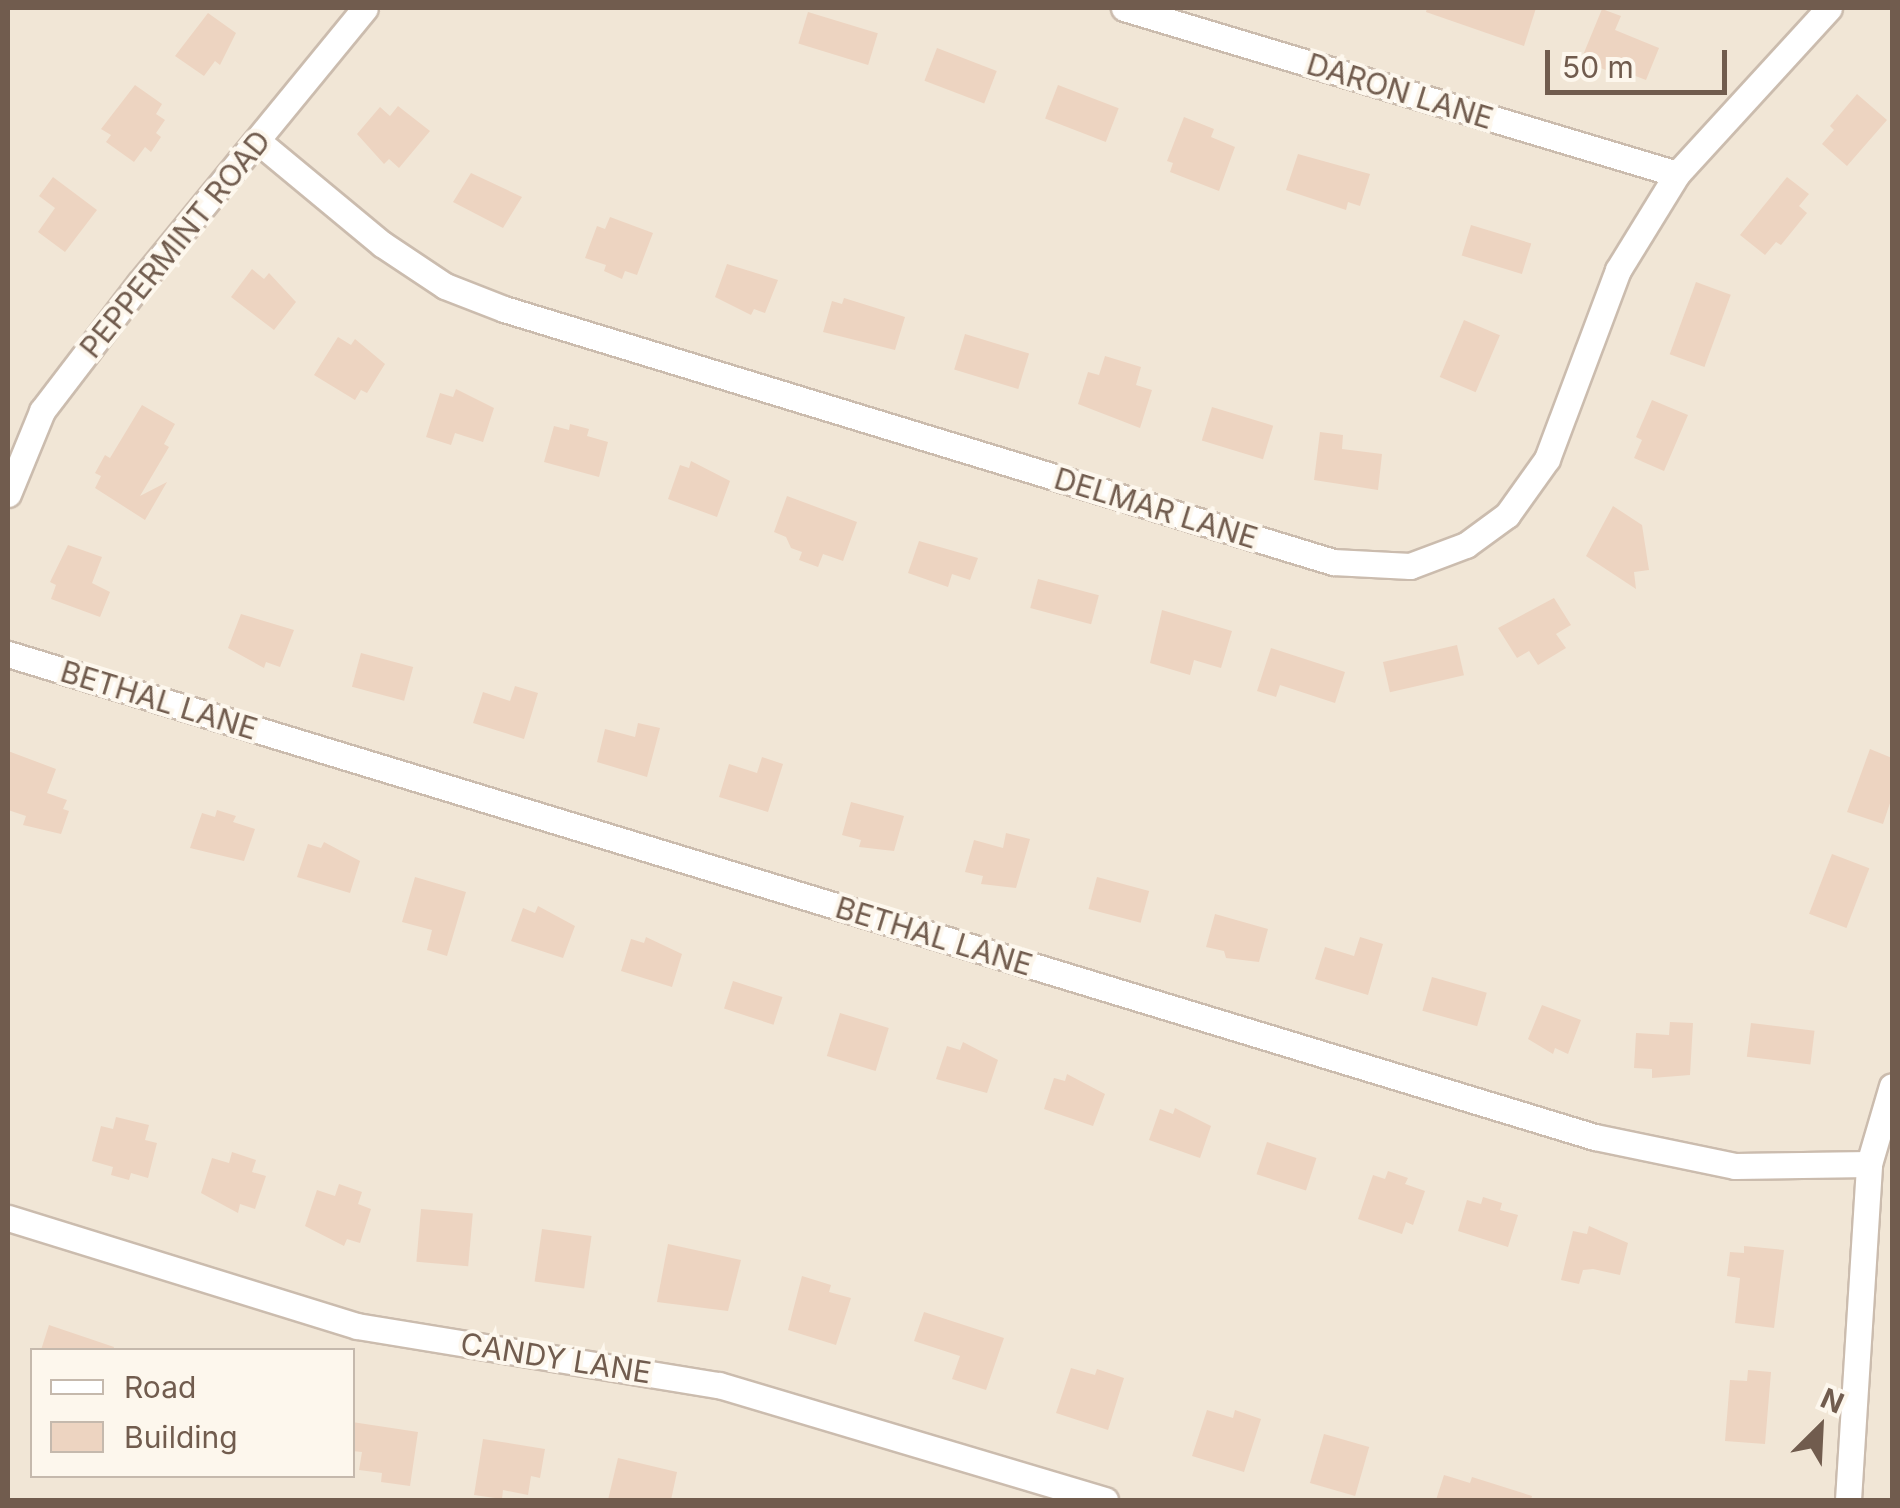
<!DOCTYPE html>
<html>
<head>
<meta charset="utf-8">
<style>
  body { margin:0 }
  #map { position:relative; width:1900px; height:1508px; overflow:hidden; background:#faf3e7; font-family:Inter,sans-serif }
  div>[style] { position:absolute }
  .residential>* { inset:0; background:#f1e6d6 }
  .building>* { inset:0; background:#edd4c1; transform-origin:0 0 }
  .roads { filter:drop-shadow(2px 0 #cbbcae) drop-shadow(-2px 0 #cbbcae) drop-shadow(0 2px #cbbcae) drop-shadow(0 -2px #cbbcae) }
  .minor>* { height:25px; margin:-12.5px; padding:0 12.5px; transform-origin:12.5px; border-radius:12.5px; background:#fff }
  span { translate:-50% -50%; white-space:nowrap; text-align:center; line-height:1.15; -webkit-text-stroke:8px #fdf7ed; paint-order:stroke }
  .street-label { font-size:30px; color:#715c4e }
  .frame { position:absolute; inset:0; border:10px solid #715c4e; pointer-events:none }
  .legend { position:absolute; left:30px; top:1348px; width:325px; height:130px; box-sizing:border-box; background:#fdf7ed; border:2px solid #c5b9ad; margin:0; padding:12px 18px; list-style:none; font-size:30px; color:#715c4e }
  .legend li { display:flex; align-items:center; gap:20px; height:50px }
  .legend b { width:50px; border:2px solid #c5b9ad }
  .north { position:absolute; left:1770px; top:1378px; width:100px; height:100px; -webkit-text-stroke:8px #fdf7ed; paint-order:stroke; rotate:24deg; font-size:28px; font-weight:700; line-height:40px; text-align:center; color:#715c4e }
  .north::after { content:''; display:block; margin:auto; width:35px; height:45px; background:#715c4e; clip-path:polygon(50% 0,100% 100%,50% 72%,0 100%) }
  .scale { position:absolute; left:1545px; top:50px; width:182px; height:45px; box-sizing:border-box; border:5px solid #715c4e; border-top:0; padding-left:12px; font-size:30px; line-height:35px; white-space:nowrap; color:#715c4e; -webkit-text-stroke:8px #fdf7ed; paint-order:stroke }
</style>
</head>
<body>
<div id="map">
  <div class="residential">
    <div style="clip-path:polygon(evenodd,8px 8px,1892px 8px,1892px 1500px,8px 1500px,8px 8px,32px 1350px,352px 1350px,352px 1476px,32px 1476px,32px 1350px)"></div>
  </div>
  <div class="building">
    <div style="clip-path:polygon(1427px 8px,1536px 8px,1524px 46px,1426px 12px)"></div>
    <div style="clip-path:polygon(1602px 9px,1621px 16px,1615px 30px,1659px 48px,1646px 80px,1625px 72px,1623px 77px,1581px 60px)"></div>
    <div style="left:808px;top:12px;width:73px;height:33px;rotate:17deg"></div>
    <div style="clip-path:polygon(208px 13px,236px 33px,220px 65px,215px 61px,204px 76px,175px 56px)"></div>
    <div style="left:937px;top:48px;width:64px;height:35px;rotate:21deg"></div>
    <div style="clip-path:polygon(135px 85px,162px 104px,156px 114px,165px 120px,156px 133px,161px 137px,151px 152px,145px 147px,134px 162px,106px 142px,111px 135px,101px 129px)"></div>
    <div style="left:1058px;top:85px;width:65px;height:36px;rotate:21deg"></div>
    <div style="clip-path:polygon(1857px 94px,1887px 120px,1847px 166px,1822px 144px,1834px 130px,1830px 126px)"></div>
    <div style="clip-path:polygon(398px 106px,430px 131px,399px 168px,389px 159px,384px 164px,357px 134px,380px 107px,390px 116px)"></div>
    <div style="clip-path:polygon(1184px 117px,1214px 129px,1211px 137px,1235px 147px,1219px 191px,1170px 172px,1173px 163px,1167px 161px)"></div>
    <div style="clip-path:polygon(1298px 154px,1370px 174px,1360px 206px,1348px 202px,1346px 210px,1286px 190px)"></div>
    <div style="clip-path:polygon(471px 173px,522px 197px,503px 228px,453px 202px)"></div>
    <div style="clip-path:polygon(53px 177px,97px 210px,65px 252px,38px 232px,55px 208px,39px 196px)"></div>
    <div style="clip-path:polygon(1787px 177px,1809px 194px,1799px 206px,1807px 213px,1781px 245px,1776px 242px,1765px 255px,1740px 235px)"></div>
    <div style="clip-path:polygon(610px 217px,653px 233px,637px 275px,625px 271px,622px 279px,604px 271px,606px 265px,585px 258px,597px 226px,605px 229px)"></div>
    <div style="left:1471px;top:225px;width:63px;height:32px;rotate:17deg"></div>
    <div style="clip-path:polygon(727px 264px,778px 280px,765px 313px,754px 309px,751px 315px,715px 297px)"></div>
    <div style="clip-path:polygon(252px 269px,264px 279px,269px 273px,296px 302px,274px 330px,231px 297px)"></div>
    <div style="left:1696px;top:282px;width:37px;height:77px;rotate:20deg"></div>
    <div style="clip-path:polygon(844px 298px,905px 317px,895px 350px,823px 332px,832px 301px,842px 304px)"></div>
    <div style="left:1464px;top:320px;width:39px;height:62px;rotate:23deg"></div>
    <div style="left:965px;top:334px;width:67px;height:37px;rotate:17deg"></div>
    <div style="clip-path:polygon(338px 337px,351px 345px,355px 339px,385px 364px,367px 393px,361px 390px,355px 400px,314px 375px)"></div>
    <div style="clip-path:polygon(1105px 356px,1141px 367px,1136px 385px,1152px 390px,1140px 428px,1078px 404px,1088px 372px,1099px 375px)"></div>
    <div style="clip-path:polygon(456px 389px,494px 408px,483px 442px,455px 433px,451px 445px,426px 437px,440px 393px,453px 397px)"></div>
    <div style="clip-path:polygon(1652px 400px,1688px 415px,1664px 471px,1634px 458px,1642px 440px,1636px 437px)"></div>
    <div style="clip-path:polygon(142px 405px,175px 424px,164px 444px,169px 447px,140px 496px,167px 482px,145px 520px,95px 488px,101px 476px,95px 473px,105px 455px,110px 458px)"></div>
    <div style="left:1212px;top:407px;width:64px;height:35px;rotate:17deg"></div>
    <div style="clip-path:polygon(570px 424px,589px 429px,587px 436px,608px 442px,599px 477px,544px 462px,554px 426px,569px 430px)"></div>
    <div style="clip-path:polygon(1320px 432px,1343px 435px,1342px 449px,1382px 454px,1378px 490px,1314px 480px)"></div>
    <div style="clip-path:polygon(691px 461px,730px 481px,717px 517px,668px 499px,680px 465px,689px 468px)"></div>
    <div style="clip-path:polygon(787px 496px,857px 522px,843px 561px,823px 554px,818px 567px,799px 560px,802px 552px,791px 548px,786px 537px,774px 532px)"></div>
    <div style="clip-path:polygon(1613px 506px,1642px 525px,1649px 570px,1634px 572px,1636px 589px,1586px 556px)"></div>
    <div style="clip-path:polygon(919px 541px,978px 558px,970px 580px,952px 574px,948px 587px,908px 573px)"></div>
    <div style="clip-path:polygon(68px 545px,102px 557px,92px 583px,110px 592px,100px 617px,51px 599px,56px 585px,50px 582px)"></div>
    <div style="left:1038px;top:579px;width:63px;height:30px;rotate:15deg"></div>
    <div style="clip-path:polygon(1554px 598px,1571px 625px,1556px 634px,1566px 648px,1538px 665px,1529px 651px,1517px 658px,1498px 628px)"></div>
    <div style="clip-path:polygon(1162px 610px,1232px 631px,1221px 668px,1194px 660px,1190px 675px,1150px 663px)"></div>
    <div style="clip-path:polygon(241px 614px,294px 630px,280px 667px,266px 662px,264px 668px,228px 648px)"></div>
    <div style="left:1457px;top:645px;width:31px;height:76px;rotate:77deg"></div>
    <div style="clip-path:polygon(1271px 648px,1345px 672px,1335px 703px,1280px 685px,1276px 697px,1257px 691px)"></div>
    <div style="left:361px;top:653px;width:54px;height:35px;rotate:15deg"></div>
    <div style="clip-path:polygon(515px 686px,538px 693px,524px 739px,473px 723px,483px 692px,510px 701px)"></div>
    <div style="clip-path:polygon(638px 723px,660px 728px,647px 777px,597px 762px,605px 729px,635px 737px)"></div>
    <div style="clip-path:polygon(1870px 749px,1892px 758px,1892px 797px,1883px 824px,1847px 812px)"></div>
    <div style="clip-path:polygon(8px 751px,56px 769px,47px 793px,67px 800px,63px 809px,69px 811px,61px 834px,23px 825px,26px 816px,8px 810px)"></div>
    <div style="clip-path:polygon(762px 757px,783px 764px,768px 812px,719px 797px,729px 764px,757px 773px)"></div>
    <div style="clip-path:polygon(851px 802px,904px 816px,894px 851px,859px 847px,861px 840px,842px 835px)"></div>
    <div style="clip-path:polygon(217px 810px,236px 816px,233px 822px,255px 829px,244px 861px,190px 848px,202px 813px,215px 817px)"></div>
    <div style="clip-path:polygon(1006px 833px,1030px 839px,1016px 888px,981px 884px,983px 876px,965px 872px,974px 840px,1003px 848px)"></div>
    <div style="clip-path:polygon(324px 842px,360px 861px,350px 893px,297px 877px,308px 844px,321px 848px)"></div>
    <div style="left:1832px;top:854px;width:40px;height:64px;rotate:21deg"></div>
    <div style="clip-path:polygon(415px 877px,466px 892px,447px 956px,427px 950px,432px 930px,402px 922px)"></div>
    <div style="left:1097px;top:877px;width:54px;height:33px;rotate:15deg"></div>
    <div style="clip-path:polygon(538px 906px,575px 926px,563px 958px,511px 941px,523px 908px,535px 913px)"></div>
    <div style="clip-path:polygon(1215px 914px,1268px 929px,1259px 962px,1226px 958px,1224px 951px,1206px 947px)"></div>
    <div style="clip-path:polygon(646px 937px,682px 954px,672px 987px,621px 971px,631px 939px,644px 943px)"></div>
    <div style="clip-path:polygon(1360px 937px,1383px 944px,1368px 995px,1315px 979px,1325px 947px,1354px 956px)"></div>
    <div style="left:1432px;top:977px;width:57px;height:35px;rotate:16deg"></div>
    <div style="left:733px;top:981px;width:52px;height:29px;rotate:18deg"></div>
    <div style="clip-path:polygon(1542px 1005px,1581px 1020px,1568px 1054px,1555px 1048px,1553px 1054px,1528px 1039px)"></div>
    <div style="left:840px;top:1013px;width:51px;height:45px;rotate:17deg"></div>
    <div style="clip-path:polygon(1670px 1022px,1693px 1023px,1690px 1075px,1652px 1078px,1652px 1069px,1634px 1068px,1636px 1033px,1669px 1035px)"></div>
    <div style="left:1751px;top:1023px;width:64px;height:34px;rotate:7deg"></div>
    <div style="clip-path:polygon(963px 1042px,998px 1060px,987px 1093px,936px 1079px,947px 1046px,960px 1050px)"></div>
    <div style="clip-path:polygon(1067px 1074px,1105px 1094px,1093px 1126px,1044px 1109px,1054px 1078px,1065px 1081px)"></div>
    <div style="clip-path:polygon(1175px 1108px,1211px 1126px,1200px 1158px,1149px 1140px,1160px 1109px,1173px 1114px)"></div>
    <div style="clip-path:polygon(116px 1117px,149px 1125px,145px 1140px,157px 1143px,148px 1178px,131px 1173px,129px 1180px,111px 1175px,113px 1167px,92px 1161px,101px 1126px,113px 1129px)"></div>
    <div style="left:1267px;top:1142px;width:52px;height:34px;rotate:18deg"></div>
    <div style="clip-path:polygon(232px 1152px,256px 1160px,252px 1172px,266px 1176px,255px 1209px,240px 1204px,238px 1213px,201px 1193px,212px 1158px,229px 1163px)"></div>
    <div style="clip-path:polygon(1388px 1171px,1408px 1178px,1405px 1184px,1425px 1191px,1413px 1225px,1406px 1222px,1402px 1234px,1358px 1219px,1373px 1175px,1385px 1179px)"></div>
    <div style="clip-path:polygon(339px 1184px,362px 1192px,358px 1204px,371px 1209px,360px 1243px,347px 1239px,344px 1246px,305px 1226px,317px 1190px,335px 1196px)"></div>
    <div style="clip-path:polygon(1483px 1197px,1502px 1203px,1500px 1210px,1518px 1215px,1508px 1247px,1458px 1231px,1467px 1200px,1481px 1204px)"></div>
    <div style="left:421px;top:1209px;width:52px;height:53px;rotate:5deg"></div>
    <div style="clip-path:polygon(1589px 1226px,1628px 1243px,1620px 1275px,1593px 1269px,1583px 1270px,1579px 1284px,1561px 1280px,1573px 1231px,1587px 1234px)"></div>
    <div style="left:542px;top:1229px;width:50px;height:53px;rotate:8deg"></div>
    <div style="clip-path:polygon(668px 1244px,741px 1260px,728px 1311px,657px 1302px)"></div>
    <div style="clip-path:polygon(1744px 1246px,1784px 1250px,1774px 1328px,1735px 1323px,1740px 1278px,1727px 1276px,1730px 1252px,1744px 1253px)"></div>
    <div style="clip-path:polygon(802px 1276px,831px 1285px,829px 1292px,851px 1298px,836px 1345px,788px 1330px)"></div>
    <div style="clip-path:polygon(924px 1312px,1004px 1338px,986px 1390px,952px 1379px,960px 1356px,914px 1341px)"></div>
    <div style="clip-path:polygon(49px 1325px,114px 1347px,113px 1350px,41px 1350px)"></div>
    <div style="clip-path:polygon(1071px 1368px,1095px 1375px,1097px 1369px,1124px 1378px,1108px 1430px,1056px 1413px)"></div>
    <div style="clip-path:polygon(1748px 1370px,1771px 1372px,1765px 1444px,1725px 1441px,1730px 1380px,1747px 1381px)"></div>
    <div style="clip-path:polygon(1207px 1410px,1233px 1418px,1235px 1410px,1261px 1419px,1244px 1472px,1192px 1456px)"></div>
    <div style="clip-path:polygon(352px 1422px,418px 1432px,410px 1486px,381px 1482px,382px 1473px,359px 1470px,362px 1452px,352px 1451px)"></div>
    <div style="left:1324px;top:1434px;width:47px;height:51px;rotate:16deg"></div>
    <div style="clip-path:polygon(483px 1439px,545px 1449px,540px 1478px,531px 1476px,528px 1495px,503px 1490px,502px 1499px,474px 1495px)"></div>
    <div style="clip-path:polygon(618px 1458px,677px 1472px,671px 1500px,608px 1500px)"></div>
    <div style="clip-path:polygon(1444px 1475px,1470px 1483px,1472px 1477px,1532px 1496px,1531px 1500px,1436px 1500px)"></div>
  </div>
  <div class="roads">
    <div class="minor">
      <div style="left:1124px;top:8px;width:577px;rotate:16.71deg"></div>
      <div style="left:259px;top:142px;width:160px;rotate:39.7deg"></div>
      <div style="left:382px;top:244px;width:76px;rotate:33.7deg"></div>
      <div style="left:445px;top:286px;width:63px;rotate:21.3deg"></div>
      <div style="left:504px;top:309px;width:867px;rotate:16.97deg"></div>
      <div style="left:1333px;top:562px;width:77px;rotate:3deg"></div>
      <div style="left:1410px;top:566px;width:60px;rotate:-20.6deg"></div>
      <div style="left:1466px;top:545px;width:51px;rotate:-36.2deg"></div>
      <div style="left:1507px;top:515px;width:69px;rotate:-54.5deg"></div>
      <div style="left:1547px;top:459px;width:202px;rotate:-69.4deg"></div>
      <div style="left:1618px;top:270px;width:113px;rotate:-58.4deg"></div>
      <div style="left:1677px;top:174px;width:225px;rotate:-47.5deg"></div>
      <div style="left:8px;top:494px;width:90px;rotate:-67.7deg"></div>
      <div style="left:42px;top:411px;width:161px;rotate:-52.6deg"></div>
      <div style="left:140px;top:283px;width:355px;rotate:-50.7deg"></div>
      <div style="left:8px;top:654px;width:1659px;rotate:16.93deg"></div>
      <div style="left:1595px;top:1137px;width:143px;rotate:11.7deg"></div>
      <div style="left:1735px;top:1166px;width:134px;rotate:-0.9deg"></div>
      <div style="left:8px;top:1218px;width:365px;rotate:17.2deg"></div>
      <div style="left:357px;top:1326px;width:367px;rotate:9.3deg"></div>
      <div style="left:719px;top:1385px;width:403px;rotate:16.6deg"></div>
      <div style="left:1848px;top:1500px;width:337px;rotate:-86.4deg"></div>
      <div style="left:1869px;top:1164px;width:81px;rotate:-73.6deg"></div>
    </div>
  </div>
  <div class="street-label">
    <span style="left:1400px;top:91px;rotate:17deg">DARON LANE</span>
    <span style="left:175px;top:244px;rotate:-51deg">PEPPERMINT ROAD</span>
    <span style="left:1156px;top:508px;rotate:17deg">DELMAR LANE</span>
    <span style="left:159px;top:700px;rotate:17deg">BETHAL LANE</span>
    <span style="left:934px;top:936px;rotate:17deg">BETHAL LANE</span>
    <span style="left:556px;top:1358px;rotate:9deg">CANDY LANE</span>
  </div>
  <div class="frame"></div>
  <ul class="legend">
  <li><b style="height:12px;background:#fff"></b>Road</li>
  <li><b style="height:28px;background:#edd4c1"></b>Building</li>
  </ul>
  <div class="north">N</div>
  <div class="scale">50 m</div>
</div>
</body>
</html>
